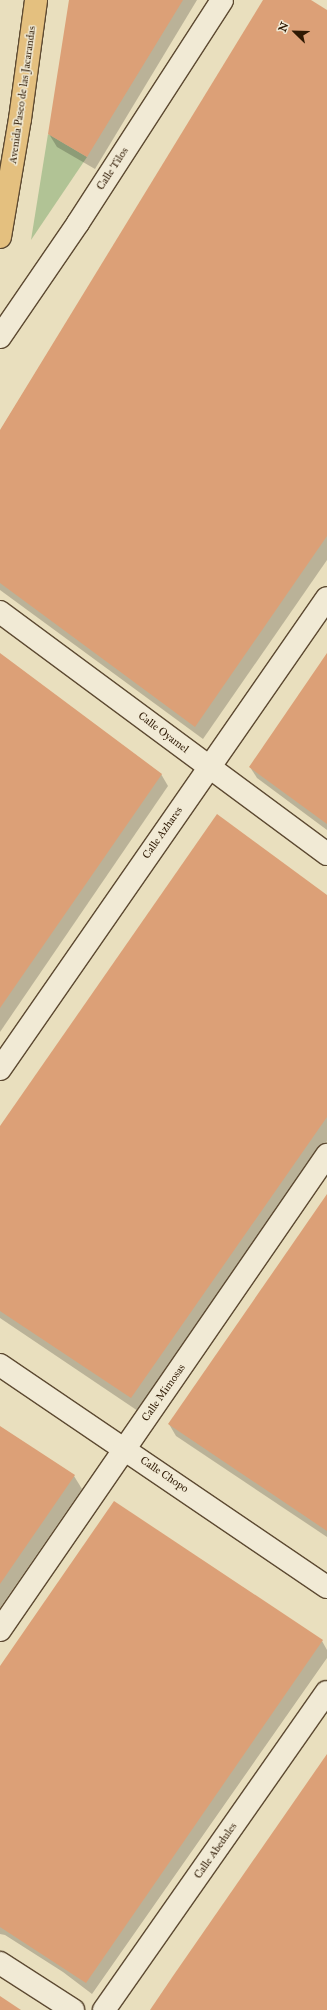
<!DOCTYPE html>
<html>
<head>
<meta charset="utf-8">
<style>
  body { margin:0 }
  #map { position:relative; width:327px; height:2010px; overflow:hidden; background:#e9dfbe; font-family:"IM FELL Great Primer",serif }
  div>[style] { position:absolute }
  .green>* { inset:0; background:#b1c395 }
  .shadow>* { inset:0; background:#0003 }
  .building>* { inset:0; background:#dca077 }
  .roads { filter:drop-shadow(1px 0 #5d4a32) drop-shadow(-1px 0 #5d4a32) drop-shadow(0 1px #5d4a32) drop-shadow(0 -1px #5d4a32) }
  .minor>* { height:22px; margin:-11px; padding:0 11px; transform-origin:11px; border-radius:11px; background:#f1ead5 }
  .major>* { height:22px; margin:-11px; padding:0 11px; transform-origin:11px; border-radius:11px; background:#e4c07f }
  span { translate:-50% -50%; white-space:nowrap; text-align:center; line-height:1.15; -webkit-text-stroke:3px #f1ead5; paint-order:stroke }
  .street-label { font-size:11px; color:#2e1903 }
  .north { position:absolute; left:275px; top:12px; width:40px; height:40px; -webkit-text-stroke:3px #f1ead5; paint-order:stroke; rotate:293deg; font-size:11px; font-weight:700; line-height:16px; text-align:center; color:#2e1903 }
  .north::after { content:''; display:block; margin:auto; width:14px; height:18px; background:#2e1903; clip-path:polygon(50% 0,100% 100%,50% 72%,0 100%) }
</style>
</head>
<body>
<div id="map">
  <div class="green">
    <div style="clip-path:polygon(48px 134px,87px 157px,31px 240px)"></div>
  </div>
  <div class="shadow">
    <div style="clip-path:polygon(70px 0,197px 0,95px 169px,57px 147px,49px 134px)"></div>
    <div style="clip-path:polygon(265px 0,309px 0,327px 11px,327px 560px,203px 739px,0 590px,0 431px)"></div>
    <div style="clip-path:polygon(0 654px,161px 774px,168px 786px,0 1032px)"></div>
    <div style="clip-path:polygon(327px 655px,327px 830px,257px 778px,250px 767px)"></div>
    <div style="clip-path:polygon(327px 896px,327px 1141px,138px 1411px,0 1318px,0 1128px)"></div>
    <div style="clip-path:polygon(327px 1196px,327px 1537px,176px 1436px,169px 1424px)"></div>
    <div style="clip-path:polygon(0 1427px,74px 1476px,82px 1489px,0 1608px)"></div>
    <div style="clip-path:polygon(322px 1641px,327px 1650px,327px 1658px,92px 1994px,63px 1972px,5px 1935px,0 1934px,0 1668px)"></div>
  </div>
  <div class="building">
    <div style="clip-path:polygon(69px 0,183px 0,87px 157px,48px 134px)"></div>
    <div style="clip-path:polygon(263px 0,311px 0,327px 10px,327px 536px,195px 727px,0 583px,0 430px)"></div>
    <div style="clip-path:polygon(0 653px,162px 774px,0 1008px)"></div>
    <div style="clip-path:polygon(327px 653px,327px 824px,249px 767px)"></div>
    <div style="clip-path:polygon(217px 814px,327px 895px,327px 1117px,131px 1398px,0 1311px,0 1126px)"></div>
    <div style="clip-path:polygon(327px 1194px,327px 1531px,168px 1424px)"></div>
    <div style="clip-path:polygon(0 1426px,75px 1475px,0 1584px)"></div>
    <div style="clip-path:polygon(114px 1501px,323px 1640px,86px 1983px,0 1927px,0 1666px)"></div>
    <div style="clip-path:polygon(327px 1754px,327px 2010px,150px 2010px,173px 1976px)"></div>
    <div style="clip-path:polygon(0 1996px,21px 2010px,0 2010px)"></div>
  </div>
  <div class="roads">
    <div class="minor">
      <div style="left:0;top:337px;width:138px;rotate:-55.6deg"></div>
      <div style="left:78px;top:223px;width:265px;rotate:-57.1deg"></div>
      <div style="left:0;top:612px;width:407px;rotate:36.5deg"></div>
      <div style="left:0;top:1069px;width:573px;rotate:-55.23deg"></div>
      <div style="left:0;top:1365px;width:395px;rotate:34.2deg"></div>
      <div style="left:0;top:1630px;width:577px;rotate:-55.46deg"></div>
      <div style="left:0;top:1963px;width:87px;rotate:32.8deg"></div>
      <div style="left:104px;top:2010px;width:388px;rotate:-55deg"></div>
    </div>
    <div class="major">
      <div style="left:0;top:237px;width:120px;rotate:-80.4deg"></div>
      <div style="left:20px;top:119px;width:120px;rotate:-82.3deg"></div>
    </div>
  </div>
  <div class="street-label">
    <span style="left:23px;top:95px;rotate:-82deg">Avenida Paseo de las Jacarandas</span>
    <span style="left:113px;top:169px;rotate:-57deg">Calle Tilos</span>
    <span style="left:163px;top:733px;rotate:37deg">Calle Oyamel</span>
    <span style="left:163px;top:833px;rotate:-55deg">Calle Azhares</span>
    <span style="left:164px;top:1393px;rotate:-55deg">Calle Mimosas</span>
    <span style="left:164px;top:1475px;rotate:34deg">Calle Chopo</span>
    <span style="left:216px;top:1851px;rotate:-55deg">Calle Abedules</span>
  </div>
  <div class="north">N</div>
</div>
</body>
</html>
